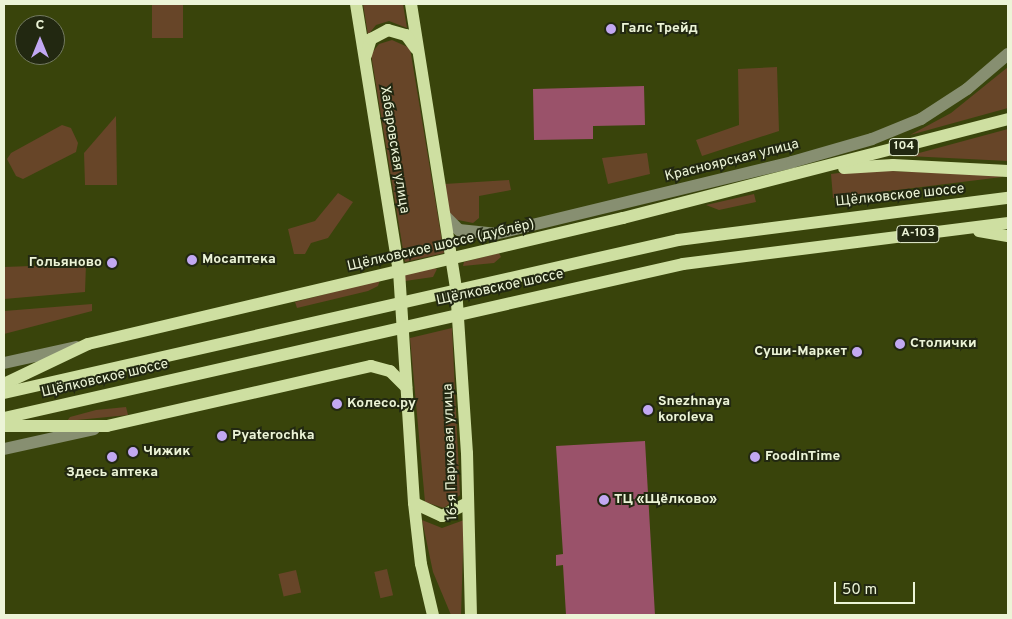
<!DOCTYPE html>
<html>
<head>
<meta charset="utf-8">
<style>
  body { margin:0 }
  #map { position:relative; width:1012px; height:619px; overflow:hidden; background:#39440b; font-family:Overpass,sans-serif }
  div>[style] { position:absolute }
  .green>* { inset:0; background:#674528; transform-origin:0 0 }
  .building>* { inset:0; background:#9a526a }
  .minor>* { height:12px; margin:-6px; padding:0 6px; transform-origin:6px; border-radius:6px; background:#878f71 }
  .major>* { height:12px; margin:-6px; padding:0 6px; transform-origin:6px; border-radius:6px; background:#cedfa1 }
  .dots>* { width:14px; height:14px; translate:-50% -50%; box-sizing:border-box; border:2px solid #222811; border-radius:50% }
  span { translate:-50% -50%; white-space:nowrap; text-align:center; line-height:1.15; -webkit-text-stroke:4px #222811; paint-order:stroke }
  .shield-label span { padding:1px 4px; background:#222811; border:1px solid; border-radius:4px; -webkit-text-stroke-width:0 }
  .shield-label { font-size:12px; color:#ecf4d7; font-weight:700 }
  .poi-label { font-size:14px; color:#ecf4d7; font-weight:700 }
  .left { translate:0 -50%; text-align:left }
  .right { translate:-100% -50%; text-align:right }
  .street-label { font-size:14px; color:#ecf4d7 }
  .frame { position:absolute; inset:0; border:5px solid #ecf4d7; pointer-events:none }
  .north { position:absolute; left:15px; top:15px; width:50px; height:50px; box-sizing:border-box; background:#222811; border:1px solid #737a60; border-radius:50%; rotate:0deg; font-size:14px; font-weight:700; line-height:20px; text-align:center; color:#ecf4d7 }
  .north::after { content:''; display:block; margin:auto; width:18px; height:22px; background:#c2a8f2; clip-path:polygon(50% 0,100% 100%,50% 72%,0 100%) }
  .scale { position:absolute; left:834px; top:582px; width:81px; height:22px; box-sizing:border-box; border:2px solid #ecf4d7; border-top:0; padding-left:6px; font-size:15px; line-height:18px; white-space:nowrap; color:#ecf4d7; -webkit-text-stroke:4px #222811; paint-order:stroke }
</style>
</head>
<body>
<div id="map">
  <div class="green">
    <div style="left:152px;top:4px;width:31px;height:34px"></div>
    <div style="clip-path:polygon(363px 4px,403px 4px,407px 28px,389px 21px,376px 25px,368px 35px)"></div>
    <div style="clip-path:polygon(392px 40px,410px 48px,444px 253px,405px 262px,371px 54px,379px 44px)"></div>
    <div style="clip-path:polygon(777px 67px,779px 131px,702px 156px,696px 140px,739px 125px,738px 69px)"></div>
    <div style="clip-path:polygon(1008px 67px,1008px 108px,910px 135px,951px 113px)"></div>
    <div style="clip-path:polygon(116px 116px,117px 185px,85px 185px,84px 153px)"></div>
    <div style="clip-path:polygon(62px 125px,71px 128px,78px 143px,76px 152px,23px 179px,16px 176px,7px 159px,11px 153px)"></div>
    <div style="clip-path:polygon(1008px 129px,1008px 161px,908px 156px)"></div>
    <div style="clip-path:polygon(647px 153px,650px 174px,608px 184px,602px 158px)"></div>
    <div style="clip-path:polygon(862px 170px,1001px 175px,1002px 177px,833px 198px,831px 174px)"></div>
    <div style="clip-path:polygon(509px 180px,511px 190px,479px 196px,479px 218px,473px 223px,453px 219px,447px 208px,444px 184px)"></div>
    <div style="clip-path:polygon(338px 193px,353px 202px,328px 238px,311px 243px,305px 254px,294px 254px,288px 229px,315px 221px)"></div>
    <div style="clip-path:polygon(754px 194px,756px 202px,719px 210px,706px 205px)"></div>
    <div style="clip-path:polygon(499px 253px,501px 257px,494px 263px,463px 266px,464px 262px)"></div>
    <div style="clip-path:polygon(86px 264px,85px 292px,4px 299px,4px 267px)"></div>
    <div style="clip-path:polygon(434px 268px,437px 269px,433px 277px,405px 281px,403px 273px)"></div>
    <div style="clip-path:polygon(380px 280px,378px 286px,368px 291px,297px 308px,295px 302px)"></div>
    <div style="clip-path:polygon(92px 304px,92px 311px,4px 334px,4px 311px)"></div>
    <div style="clip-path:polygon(452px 328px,460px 495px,444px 508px,425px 502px,410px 338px)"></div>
    <div style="clip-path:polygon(126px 407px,128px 415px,67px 421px,70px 417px,96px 410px)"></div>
    <div style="clip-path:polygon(422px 520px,442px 528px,464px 520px,461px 615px,451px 615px,433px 572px)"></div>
    <div style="left:387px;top:569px;width:27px;height:13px;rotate:77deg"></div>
    <div style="left:296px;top:570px;width:23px;height:18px;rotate:77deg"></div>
  </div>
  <div class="building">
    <div style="clip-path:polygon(644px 86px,645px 125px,593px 126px,593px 139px,534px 140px,533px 89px)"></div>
    <div style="clip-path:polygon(645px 441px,655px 615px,566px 615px,563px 565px,556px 566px,556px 555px,563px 554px,556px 446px)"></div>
  </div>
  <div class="minor">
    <div style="left:445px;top:216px;width:20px;rotate:45deg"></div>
    <div style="left:459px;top:230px;width:36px;rotate:6deg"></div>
    <div style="left:495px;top:234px;width:306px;rotate:-13.6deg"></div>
    <div style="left:792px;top:162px;width:83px;rotate:-16deg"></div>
    <div style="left:872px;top:139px;width:53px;rotate:-22.2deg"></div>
    <div style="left:921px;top:119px;width:55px;rotate:-33.1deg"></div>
    <div style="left:967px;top:89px;width:54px;rotate:-40.5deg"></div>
    <div style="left:4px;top:363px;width:74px;rotate:-12.5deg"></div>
    <div style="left:4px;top:449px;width:92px;rotate:-12.5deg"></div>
  </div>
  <div class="major">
    <div style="left:356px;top:4px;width:270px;rotate:80.9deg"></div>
    <div style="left:399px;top:271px;width:232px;rotate:86.3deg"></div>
    <div style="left:414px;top:503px;width:61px;rotate:83.5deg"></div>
    <div style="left:421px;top:564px;width:52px;rotate:76.8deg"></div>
    <div style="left:411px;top:4px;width:288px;rotate:81deg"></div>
    <div style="left:456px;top:288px;width:165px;rotate:86.2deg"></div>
    <div style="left:467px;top:453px;width:162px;rotate:88.6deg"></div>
    <div style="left:366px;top:55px;width:17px;rotate:-73deg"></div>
    <div style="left:371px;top:39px;width:19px;rotate:-28deg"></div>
    <div style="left:388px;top:30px;width:19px;rotate:16deg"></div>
    <div style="left:406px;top:35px;width:17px;rotate:54deg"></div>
    <div style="left:844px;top:168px;width:49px;rotate:-3.5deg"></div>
    <div style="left:893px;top:165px;width:115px;rotate:3deg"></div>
    <div style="left:979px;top:231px;width:29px;rotate:10deg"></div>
    <div style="left:4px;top:384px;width:93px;rotate:-25.5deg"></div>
    <div style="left:88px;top:344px;width:550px;rotate:-13.25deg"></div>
    <div style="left:623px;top:218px;width:398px;rotate:-14.4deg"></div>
    <div style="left:4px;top:393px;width:691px;rotate:-12.79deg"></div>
    <div style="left:678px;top:240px;width:333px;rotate:-7.3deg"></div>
    <div style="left:4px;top:418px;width:696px;rotate:-12.78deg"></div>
    <div style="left:683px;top:264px;width:328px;rotate:-7.2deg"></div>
    <div style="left:4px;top:426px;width:103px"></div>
    <div style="left:107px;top:426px;width:271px;rotate:-12.8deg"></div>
    <div style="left:371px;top:366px;width:20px;rotate:15deg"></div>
    <div style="left:390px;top:371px;width:23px;rotate:45deg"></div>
    <div style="left:414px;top:503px;width:31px;rotate:25deg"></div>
    <div style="left:442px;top:516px;width:29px;rotate:-27deg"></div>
  </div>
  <div class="dots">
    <div style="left:611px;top:29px;background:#c2a8f2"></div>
    <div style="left:192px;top:260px;background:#c2a8f2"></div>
    <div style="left:112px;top:263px;background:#c2a8f2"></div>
    <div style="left:900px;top:344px;background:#c2a8f2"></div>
    <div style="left:857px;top:352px;background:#c2a8f2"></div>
    <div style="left:337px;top:404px;background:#c2a8f2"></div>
    <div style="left:648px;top:410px;background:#c2a8f2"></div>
    <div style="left:222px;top:436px;background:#c2a8f2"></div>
    <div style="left:133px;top:452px;background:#c2a8f2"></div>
    <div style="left:112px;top:457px;background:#c2a8f2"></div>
    <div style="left:755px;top:457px;background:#c2a8f2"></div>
    <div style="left:604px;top:500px;background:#c2a8f2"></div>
  </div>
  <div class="shield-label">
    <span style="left:904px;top:147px">104</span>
    <span style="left:918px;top:234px">А-103</span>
  </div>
  <div class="poi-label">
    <span class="left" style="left:621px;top:29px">Галс Трейд</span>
    <span class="left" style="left:202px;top:260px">Мосаптека</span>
    <span class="right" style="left:102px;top:263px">Гольяново</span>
    <span class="left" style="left:910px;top:344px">Столички</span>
    <span class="right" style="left:847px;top:352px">Суши-Маркет</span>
    <span class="left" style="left:658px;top:410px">Snezhnaya<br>koroleva</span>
    <span class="left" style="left:347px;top:404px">Колесо.ру</span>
    <span class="left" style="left:232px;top:436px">Pyaterochka</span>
    <span class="left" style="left:143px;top:452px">Чижик</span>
    <span class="left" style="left:765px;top:457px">FoodInTime</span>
    <span style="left:112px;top:473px">Здесь аптека</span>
    <span class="left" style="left:614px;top:500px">ТЦ «Щёлково»</span>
  </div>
  <div class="street-label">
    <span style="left:394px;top:150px;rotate:81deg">Хабаровская улица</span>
    <span style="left:732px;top:161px;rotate:-14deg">Красноярская улица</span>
    <span style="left:900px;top:196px;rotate:-6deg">Щёлковское шоссе</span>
    <span style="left:441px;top:246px;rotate:-13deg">Щёлковское шоссе (дублёр)</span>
    <span style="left:500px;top:288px;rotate:-12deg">Щёлковское шоссе</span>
    <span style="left:105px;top:379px;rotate:-13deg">Щёлковское шоссе</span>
    <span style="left:451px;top:452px;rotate:-92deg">16-я Парковая улица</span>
  </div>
  <div class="frame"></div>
  <div class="north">С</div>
  <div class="scale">50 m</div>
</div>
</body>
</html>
